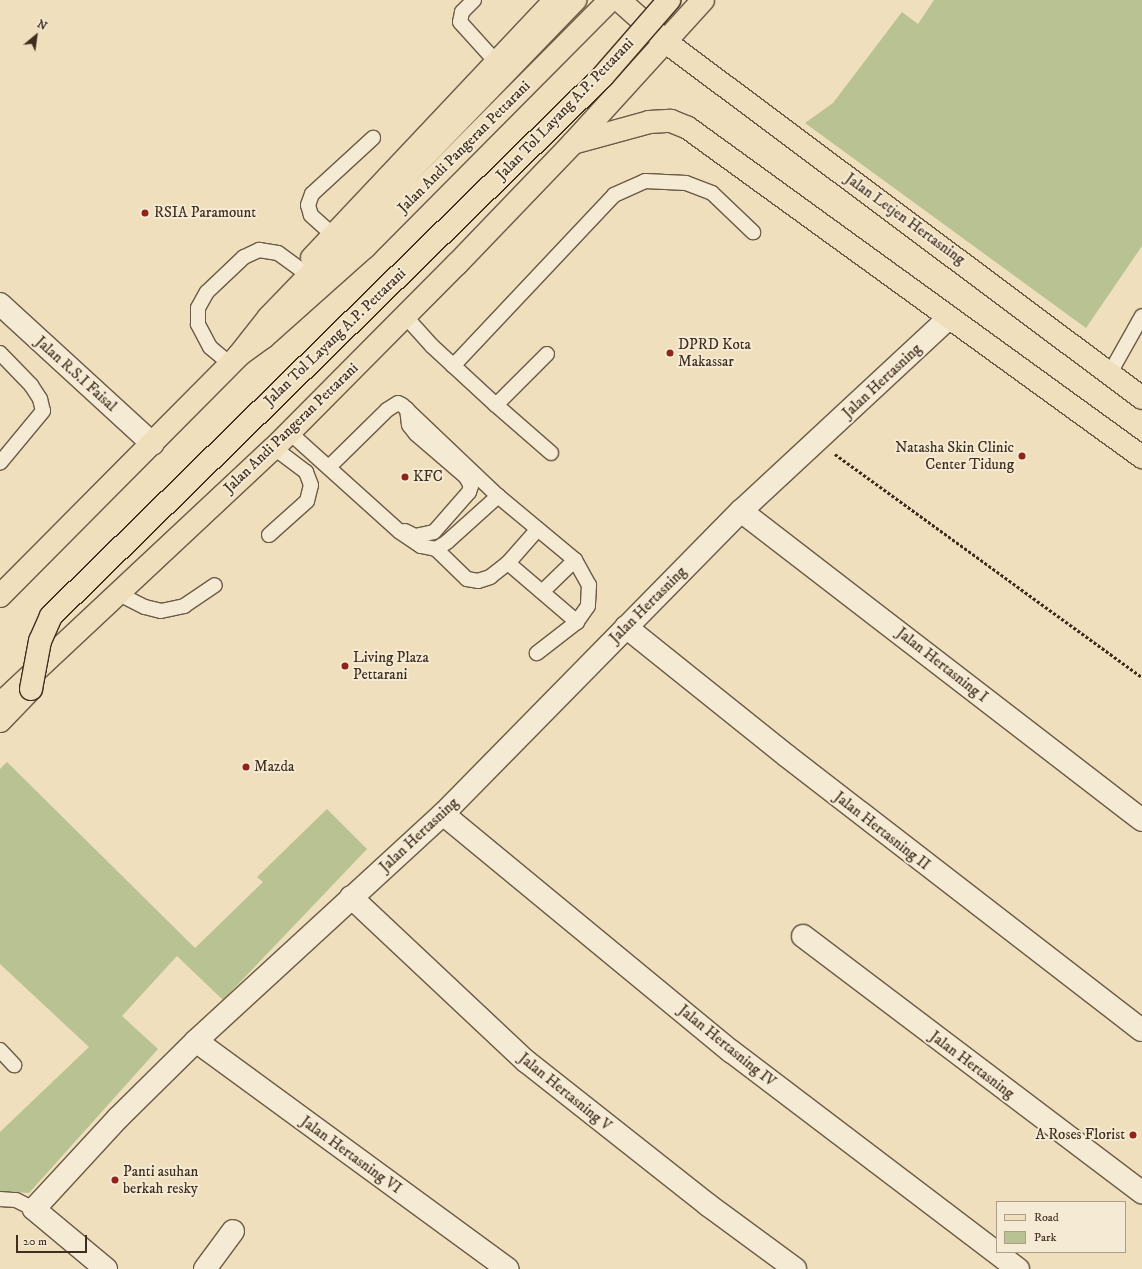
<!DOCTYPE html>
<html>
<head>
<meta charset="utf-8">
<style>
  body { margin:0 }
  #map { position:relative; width:1142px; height:1269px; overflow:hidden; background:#efdfbd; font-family:"IM FELL DW Pica",serif }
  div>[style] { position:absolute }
  .green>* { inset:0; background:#b8c292 }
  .path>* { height:2.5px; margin-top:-1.25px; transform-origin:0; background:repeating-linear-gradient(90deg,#3f2d1e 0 3px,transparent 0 5px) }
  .roads { filter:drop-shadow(1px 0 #6b5a46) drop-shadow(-1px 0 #6b5a46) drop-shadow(0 1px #6b5a46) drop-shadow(0 -1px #6b5a46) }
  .service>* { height:14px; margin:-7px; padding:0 7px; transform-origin:7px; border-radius:7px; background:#f5ead4 }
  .minor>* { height:22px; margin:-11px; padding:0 11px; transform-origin:11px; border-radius:11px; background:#f5ead4 }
  .tertiary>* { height:22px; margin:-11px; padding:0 11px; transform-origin:11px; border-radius:11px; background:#f5ead4 }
  .primary>* { height:22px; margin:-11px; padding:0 11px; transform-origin:11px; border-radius:11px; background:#efdfbd }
  .trunk>* { height:22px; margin:-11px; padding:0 11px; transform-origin:11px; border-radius:11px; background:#efdfbd }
  .motorway>* { height:22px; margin:-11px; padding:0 11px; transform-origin:11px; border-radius:11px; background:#efdfbd }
  .bridges { filter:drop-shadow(1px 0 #3f2d1e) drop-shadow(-1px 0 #3f2d1e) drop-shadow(0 1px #3f2d1e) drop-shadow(0 -1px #3f2d1e) }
  .motorway-bridge>* { height:22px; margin:-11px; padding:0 11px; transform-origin:11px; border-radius:11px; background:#efdfbd }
  .dots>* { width:11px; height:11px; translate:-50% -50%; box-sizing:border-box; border:2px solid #f5ead4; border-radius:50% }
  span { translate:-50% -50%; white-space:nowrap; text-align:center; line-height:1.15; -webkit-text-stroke:4px #f5ead4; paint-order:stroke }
  .street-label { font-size:15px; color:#3f2d1e }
  .poi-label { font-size:15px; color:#3f2d1e }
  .left { translate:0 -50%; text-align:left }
  .right { translate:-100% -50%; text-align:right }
  .legend { position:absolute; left:996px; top:1201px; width:130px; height:52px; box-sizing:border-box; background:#f5ead4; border:1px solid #ac9e8b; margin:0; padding:5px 7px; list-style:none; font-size:12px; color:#3f2d1e }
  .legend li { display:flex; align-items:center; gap:8px; height:20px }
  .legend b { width:20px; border:1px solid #ac9e8b }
  .north { position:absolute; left:16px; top:16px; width:40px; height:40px; -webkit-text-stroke:3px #f5ead4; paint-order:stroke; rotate:29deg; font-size:11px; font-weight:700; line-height:16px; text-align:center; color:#3f2d1e }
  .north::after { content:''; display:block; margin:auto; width:14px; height:18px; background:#3f2d1e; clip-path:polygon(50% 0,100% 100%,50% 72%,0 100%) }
  .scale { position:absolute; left:16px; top:1235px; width:71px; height:18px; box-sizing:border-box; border:2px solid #3f2d1e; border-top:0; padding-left:5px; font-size:12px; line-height:14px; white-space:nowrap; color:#3f2d1e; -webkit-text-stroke:3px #f5ead4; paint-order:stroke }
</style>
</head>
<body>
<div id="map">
  <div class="green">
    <div style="clip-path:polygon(934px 0,1142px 0,1142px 246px,1086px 328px,805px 123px,833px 103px,902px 12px,918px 24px)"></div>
    <div style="clip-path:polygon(7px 762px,195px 948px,263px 882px,257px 877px,327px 809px,367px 849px,223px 1000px,177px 956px,122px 1016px,158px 1049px,29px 1193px,0 1191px,0 1132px,89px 1047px,0 964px,0 769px)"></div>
  </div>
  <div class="path">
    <div style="left:835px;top:454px;width:379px;rotate:36deg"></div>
  </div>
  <div class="roads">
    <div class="service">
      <div style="left:474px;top:0;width:17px;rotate:135deg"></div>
      <div style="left:462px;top:12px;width:10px;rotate:101deg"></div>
      <div style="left:460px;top:22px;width:55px;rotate:47.9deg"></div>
      <div style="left:333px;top:235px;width:30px;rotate:-138deg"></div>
      <div style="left:311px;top:215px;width:10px;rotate:-107deg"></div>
      <div style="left:308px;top:205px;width:12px;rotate:-70deg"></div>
      <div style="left:312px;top:194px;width:83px;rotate:-42.6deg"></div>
      <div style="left:405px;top:316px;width:40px;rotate:48deg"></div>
      <div style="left:432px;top:346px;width:87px;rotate:42.7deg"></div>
      <div style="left:496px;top:405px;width:72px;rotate:-45deg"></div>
      <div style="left:0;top:353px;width:45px;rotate:45.9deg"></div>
      <div style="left:31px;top:385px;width:17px;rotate:57deg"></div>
      <div style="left:40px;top:399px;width:12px;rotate:76deg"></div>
      <div style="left:43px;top:411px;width:67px;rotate:129.6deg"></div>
      <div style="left:223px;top:358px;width:17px;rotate:-140deg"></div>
      <div style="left:210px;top:347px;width:26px;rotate:-118deg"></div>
      <div style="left:198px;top:324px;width:16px;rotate:-90deg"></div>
      <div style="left:198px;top:308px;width:18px;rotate:-61deg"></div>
      <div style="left:207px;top:292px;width:51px;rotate:-43.4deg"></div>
      <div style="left:244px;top:257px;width:17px;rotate:-25deg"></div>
      <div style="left:259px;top:250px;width:19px;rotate:9deg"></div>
      <div style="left:278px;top:253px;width:29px;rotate:36deg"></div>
      <div style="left:453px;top:366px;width:235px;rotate:-46.7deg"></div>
      <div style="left:614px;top:195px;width:34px;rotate:-24deg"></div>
      <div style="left:645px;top:181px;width:41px;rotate:2.8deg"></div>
      <div style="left:686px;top:183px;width:28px;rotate:21deg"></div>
      <div style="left:712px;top:193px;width:57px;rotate:43.6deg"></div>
      <div style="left:1110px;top:373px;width:65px;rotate:-60.7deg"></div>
      <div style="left:496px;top:405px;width:73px;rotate:41.1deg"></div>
      <div style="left:289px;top:432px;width:149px;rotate:42deg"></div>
      <div style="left:400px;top:532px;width:25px;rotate:34deg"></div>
      <div style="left:421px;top:546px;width:15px;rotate:11deg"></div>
      <div style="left:436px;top:549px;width:13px;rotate:-32deg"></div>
      <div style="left:447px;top:542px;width:69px;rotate:-42deg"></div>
      <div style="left:498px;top:496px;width:132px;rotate:-136.5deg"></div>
      <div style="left:402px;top:405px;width:4px;rotate:-153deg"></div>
      <div style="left:398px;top:403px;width:13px;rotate:148deg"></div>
      <div style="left:387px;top:410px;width:81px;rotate:135.5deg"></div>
      <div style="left:498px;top:496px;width:100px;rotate:39.7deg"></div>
      <div style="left:575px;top:560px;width:29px;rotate:61deg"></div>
      <div style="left:589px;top:585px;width:21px;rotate:93deg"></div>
      <div style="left:588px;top:606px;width:19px;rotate:125deg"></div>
      <div style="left:577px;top:622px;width:51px;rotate:142.2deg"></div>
      <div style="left:405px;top:531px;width:11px;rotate:27deg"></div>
      <div style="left:415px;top:536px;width:19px;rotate:-12deg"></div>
      <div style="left:434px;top:532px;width:53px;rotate:-48.8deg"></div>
      <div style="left:469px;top:492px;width:6px;rotate:-72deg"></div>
      <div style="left:471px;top:486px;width:10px;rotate:-119deg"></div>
      <div style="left:466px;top:477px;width:66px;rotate:-139.3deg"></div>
      <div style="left:416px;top:434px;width:11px;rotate:-128deg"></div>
      <div style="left:409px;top:425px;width:16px;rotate:-97deg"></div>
      <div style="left:269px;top:535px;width:51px;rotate:-41.8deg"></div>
      <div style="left:307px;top:501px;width:16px;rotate:-76deg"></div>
      <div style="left:311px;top:485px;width:14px;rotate:-111deg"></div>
      <div style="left:306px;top:472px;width:40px;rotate:-143deg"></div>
      <div style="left:436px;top:549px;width:43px;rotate:44.1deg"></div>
      <div style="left:467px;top:579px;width:11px;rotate:10deg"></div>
      <div style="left:478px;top:581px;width:13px;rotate:-18deg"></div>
      <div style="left:490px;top:577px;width:23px;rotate:-38deg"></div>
      <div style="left:508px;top:563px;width:45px;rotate:-48.6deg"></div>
      <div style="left:508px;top:563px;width:91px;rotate:40.5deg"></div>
      <div style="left:542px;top:592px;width:46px;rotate:-44.1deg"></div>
      <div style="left:117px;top:593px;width:31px;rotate:27deg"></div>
      <div style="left:145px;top:607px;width:16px;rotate:14deg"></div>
      <div style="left:161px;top:611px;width:24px;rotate:-12deg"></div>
      <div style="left:184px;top:606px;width:37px;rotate:-34deg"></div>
      <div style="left:0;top:1050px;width:21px;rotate:47deg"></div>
      <div style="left:0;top:1199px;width:16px;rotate:4deg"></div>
      <div style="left:16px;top:1200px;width:20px;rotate:27deg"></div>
    </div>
    <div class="minor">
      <div style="left:741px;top:511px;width:506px;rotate:37.62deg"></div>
      <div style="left:626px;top:627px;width:206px;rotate:38.7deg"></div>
      <div style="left:787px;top:756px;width:448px;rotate:37.7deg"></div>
      <div style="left:443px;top:814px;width:374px;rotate:39.5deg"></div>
      <div style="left:732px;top:1052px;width:359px;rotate:37.2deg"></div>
      <div style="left:351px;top:897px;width:241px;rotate:43.2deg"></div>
      <div style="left:527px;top:1062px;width:231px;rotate:38.3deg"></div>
      <div style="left:708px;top:1205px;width:108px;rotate:36.3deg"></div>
      <div style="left:803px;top:936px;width:425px;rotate:37.1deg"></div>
      <div style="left:196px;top:1041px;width:386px;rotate:36.2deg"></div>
      <div style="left:106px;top:1269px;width:94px;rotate:-140.2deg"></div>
      <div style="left:34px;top:1209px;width:125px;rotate:-47.3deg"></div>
      <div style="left:119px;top:1117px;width:108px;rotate:-44.6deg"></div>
      <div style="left:196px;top:1041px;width:335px;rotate:-42.6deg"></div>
      <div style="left:443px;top:814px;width:425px;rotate:-45.5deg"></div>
      <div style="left:741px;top:511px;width:284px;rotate:-42.9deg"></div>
      <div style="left:205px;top:1269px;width:47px;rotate:-53.6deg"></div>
    </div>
    <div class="tertiary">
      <div style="left:0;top:304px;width:207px;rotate:42.5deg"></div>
    </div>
    <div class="primary">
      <div style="left:619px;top:0;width:63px;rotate:41.8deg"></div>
      <div style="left:666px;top:42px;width:594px;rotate:36.79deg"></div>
      <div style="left:573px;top:143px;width:79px;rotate:-15.4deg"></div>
      <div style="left:649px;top:122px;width:22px;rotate:-3deg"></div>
      <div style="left:671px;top:121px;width:18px;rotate:22deg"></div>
      <div style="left:688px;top:128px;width:561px;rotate:35.93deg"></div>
    </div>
    <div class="trunk">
      <div style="left:312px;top:258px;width:354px;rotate:-46.7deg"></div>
      <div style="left:0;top:596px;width:339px;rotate:-45.2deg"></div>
      <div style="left:239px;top:355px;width:31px;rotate:-36deg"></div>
      <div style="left:264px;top:337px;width:135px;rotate:-41.7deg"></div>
      <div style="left:365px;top:247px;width:348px;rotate:-45.2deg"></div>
      <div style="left:0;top:704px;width:375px;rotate:-43.1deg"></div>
      <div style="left:274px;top:448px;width:260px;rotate:-45.2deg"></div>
      <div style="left:457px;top:264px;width:168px;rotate:-46.2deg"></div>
      <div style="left:573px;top:143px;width:193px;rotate:-47.7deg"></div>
    </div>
    <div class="motorway">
      <div style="left:239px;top:355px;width:48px;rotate:-51.7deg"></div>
      <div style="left:269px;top:317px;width:441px;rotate:-46deg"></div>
      <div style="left:0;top:721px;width:45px;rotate:-45.9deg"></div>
    </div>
  </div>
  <div class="bridges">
    <div class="motorway-bridge">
      <div style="left:31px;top:689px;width:49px;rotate:-79.4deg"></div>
      <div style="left:40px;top:641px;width:27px;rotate:-66deg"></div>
      <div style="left:51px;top:616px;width:772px;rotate:-44.37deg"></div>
      <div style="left:603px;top:76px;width:101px;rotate:-49deg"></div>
    </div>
  </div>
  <div class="dots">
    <div style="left:145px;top:213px;background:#8f2418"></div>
    <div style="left:670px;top:353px;background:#8f2418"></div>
    <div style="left:1022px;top:456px;background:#8f2418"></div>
    <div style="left:405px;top:477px;background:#8f2418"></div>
    <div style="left:345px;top:666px;background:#8f2418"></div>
    <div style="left:246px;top:767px;background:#8f2418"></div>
    <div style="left:1133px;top:1135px;background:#8f2418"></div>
    <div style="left:115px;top:1180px;background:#8f2418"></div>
  </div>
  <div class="street-label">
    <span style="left:565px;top:109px;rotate:-46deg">Jalan Tol Layang A.P. Pettarani</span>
    <span style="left:464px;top:147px;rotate:-45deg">Jalan Andi Pangeran Pettarani</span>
    <span style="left:905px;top:219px;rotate:36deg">Jalan Letjen Hertasning</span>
    <span style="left:335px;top:337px;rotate:-44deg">Jalan Tol Layang A.P. Pettarani</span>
    <span style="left:76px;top:374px;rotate:42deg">Jalan R.S.I Faisal</span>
    <span style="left:882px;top:381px;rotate:-43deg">Jalan Hertasning</span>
    <span style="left:291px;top:428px;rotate:-44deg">Jalan Andi Pangeran Pettarani</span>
    <span style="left:648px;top:605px;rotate:-45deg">Jalan Hertasning</span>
    <span style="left:942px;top:665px;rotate:38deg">Jalan Hertasning I</span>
    <span style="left:882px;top:831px;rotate:38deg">Jalan Hertasning II</span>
    <span style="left:419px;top:835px;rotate:-43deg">Jalan Hertasning</span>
    <span style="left:727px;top:1046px;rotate:39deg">Jalan Hertasning IV</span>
    <span style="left:972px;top:1065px;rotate:37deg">Jalan Hertasning</span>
    <span style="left:565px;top:1092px;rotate:39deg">Jalan Hertasning V</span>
    <span style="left:351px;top:1155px;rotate:36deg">Jalan Hertasning VI</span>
  </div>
  <div class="poi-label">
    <span class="left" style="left:154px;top:213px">RSIA Paramount</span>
    <span class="left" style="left:678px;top:353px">DPRD Kota<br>Makassar</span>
    <span class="right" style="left:1014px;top:456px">Natasha Skin Clinic<br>Center Tidung</span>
    <span class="left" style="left:413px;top:477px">KFC</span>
    <span class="left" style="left:353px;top:666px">Living Plaza<br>Pettarani</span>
    <span class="left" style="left:254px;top:767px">Mazda</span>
    <span class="right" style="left:1125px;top:1135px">A Roses Florist</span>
    <span class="left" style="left:123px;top:1180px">Panti asuhan<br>berkah resky</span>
  </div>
  <ul class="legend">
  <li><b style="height:5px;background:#efdfbd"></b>Road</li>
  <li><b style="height:11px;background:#b8c292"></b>Park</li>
  </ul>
  <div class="north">N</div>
  <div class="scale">20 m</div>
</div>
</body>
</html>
